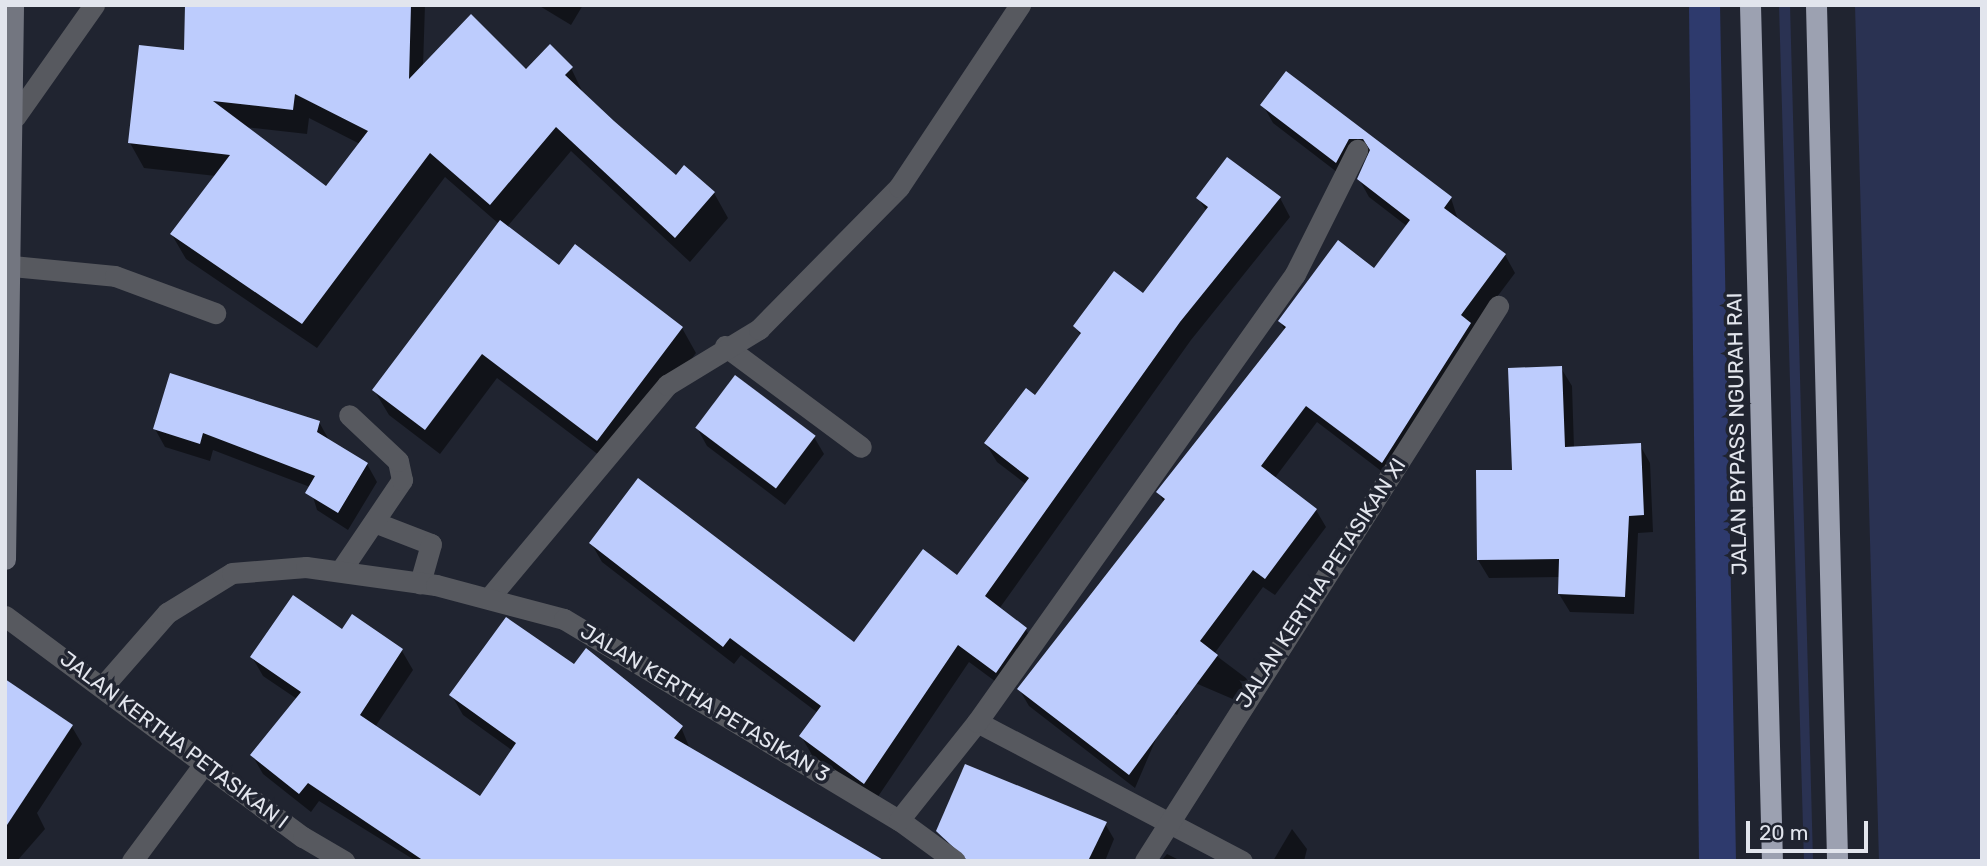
<!DOCTYPE html>
<html>
<head>
<meta charset="utf-8">
<style>
  body { margin:0 }
  #map { position:relative; width:1987px; height:866px; overflow:hidden; background:#202430; font-family:Rubik,sans-serif }
  div>[style] { position:absolute }
  .green>* { inset:0; background:#2a3252 }
  .water>* { inset:0; background:#2e3a6d }
  .shadow>* { inset:0; background:#0007 }
  .building>* { inset:0; background:#bdccfd; transform-origin:0 0 }
  .lane>* { height:21px; margin:-10.5px; padding:0 10.5px; transform-origin:10.5px; border-radius:10.5px; background:#57595f }
  .street>* { height:21px; margin:-10.5px; padding:0 10.5px; transform-origin:10.5px; border-radius:10.5px; background:#57595f }
  .secondary>* { height:21px; margin:-10.5px; padding:0 10.5px; transform-origin:10.5px; border-radius:10.5px; background:#737680 }
  .highway>* { height:21px; margin:-10.5px; padding:0 10.5px; transform-origin:10.5px; border-radius:10.5px; background:#9ca1b1 }
  span { translate:-50% -50%; white-space:nowrap; text-align:center; line-height:1.15; -webkit-text-stroke:7px #202430; paint-order:stroke }
  .street-label { font-size:21px; color:#e2e5ed }
  .frame { position:absolute; inset:0; border:7px solid #e2e5ed; pointer-events:none }
  .scale { position:absolute; left:1746px; top:821px; width:122px; height:32px; box-sizing:border-box; border:4px solid #e2e5ed; border-top:0; padding-left:9px; font-size:21px; line-height:24px; white-space:nowrap; color:#e2e5ed; -webkit-text-stroke:5px #202430; paint-order:stroke }
</style>
</head>
<body>
<div id="map">
  <div class="green">
    <div style="clip-path:polygon(1779px 5px,1790px 5px,1813px 861px,1804px 861px)"></div>
    <div style="clip-path:polygon(1855px 5px,1982px 5px,1982px 861px,1879px 861px)"></div>
  </div>
  <div class="water">
    <div style="clip-path:polygon(1689px 5px,1720px 5px,1736px 861px,1699px 861px)"></div>
  </div>
  <div class="shadow">
    <div style="clip-path:polygon(evenodd,187px 5px,425px 5px,423px 67px,571px 68px,584px 95px,676px 177px,714px 193px,728px 218px,690px 262px,571px 151px,506px 228px,559px 267px,682px 328px,696px 353px,612px 465px,497px 378px,440px 454px,389px 415px,374px 390px,499px 224px,445px 177px,317px 348px,186px 259px,172px 235px,216px 176px,144px 168px,130px 143px,185px 52px,187px 5px,309px 118px,360px 144px,326px 189px,244px 127px,307px 134px,309px 118px)"></div>
    <div style="clip-path:polygon(538px 5px,583px 5px,571px 25px)"></div>
    <div style="clip-path:polygon(1287px 74px,1451px 198px,1458px 220px,1505px 255px,1515px 273px,1473px 329px,1393px 480px,1317px 422px,1274px 479px,1316px 510px,1326px 527px,1275px 595px,1263px 587px,1214px 654px,1246px 678px,1256px 695px,1249px 706px,1193px 682px,1177px 715px,1168px 711px,1135px 788px,1029px 706px,1019px 689px,1164px 503px,1158px 492px,1285px 331px,1280px 321px,1374px 270px,1408px 227px,1369px 197px,1359px 179px,1369px 156px,1359px 157px,1346px 179px,1273px 123px,1263px 105px)"></div>
    <div style="clip-path:polygon(1198px 198px,1280px 198px,1290px 217px,1191px 340px,999px 609px,1026px 630px,1037px 648px,1007px 690px,969px 662px,875px 801px,812px 755px,801px 736px,818px 713px,741px 655px,734px 664px,602px 562px,591px 543px,854px 644px,957px 577px,1027px 485px,997px 462px,986px 444px,1036px 397px,1081px 336px,1075px 326px,1143px 296px,1207px 212px)"></div>
    <div style="clip-path:polygon(1561px 368px,1572px 386px,1574px 448px,1640px 445px,1650px 463px,1653px 532px,1638px 533px,1634px 614px,1570px 612px,1559px 594px,1560px 577px,1489px 578px,1478px 560px)"></div>
    <div style="clip-path:polygon(319px 422px,329px 440px,367px 464px,377px 482px,348px 530px,317px 510px,310px 487px,213px 450px,210px 461px,165px 447px,155px 429px)"></div>
    <div style="clip-path:polygon(697px 428px,814px 437px,824px 454px,785px 505px,707px 446px)"></div>
    <div style="clip-path:polygon(352px 617px,402px 651px,413px 670px,375px 727px,480px 799px,513px 751px,463px 715px,452px 696px,574px 667px,681px 727px,690px 749px,882px 861px,416px 861px,319px 801px,311px 812px,263px 774px,252px 755px,297px 699px,263px 676px,252px 657px,342px 631px)"></div>
    <div style="clip-path:polygon(16px 689px,72px 727px,82px 744px,37px 813px,45px 829px,17px 861px,5px 861px,5px 704px)"></div>
    <div style="clip-path:polygon(1104px 822px,1114px 839px,1105px 861px,962px 861px,938px 831px)"></div>
    <div style="clip-path:polygon(1292px 829px,1307px 849px,1304px 861px,1273px 861px)"></div>
    <div style="clip-path:polygon(1167px 854px,1181px 861px,1161px 861px)"></div>
  </div>
  <div class="building">
    <div style="clip-path:polygon(evenodd,185px 5px,411px 5px,409px 79px,471px 14px,526px 69px,550px 44px,573px 67px,565px 75px,614px 121px,676px 175px,684px 165px,715px 192px,675px 238px,556px 127px,490px 205px,430px 153px,302px 324px,170px 234px,230px 155px,128px 143px,139px 45px,184px 50px,185px 5px,295px 94px,368px 131px,326px 186px,213px 101px,293px 110px,295px 94px)"></div>
    <div style="clip-path:polygon(1286px 71px,1452px 197px,1444px 208px,1506px 254px,1461px 315px,1471px 323px,1382px 463px,1306px 406px,1261px 466px,1317px 509px,1265px 579px,1253px 570px,1200px 641px,1218px 655px,1129px 775px,1017px 689px,1165px 499px,1156px 492px,1286px 327px,1278px 321px,1338px 240px,1374px 268px,1410px 220px,1357px 179px,1370px 150px,1363px 139px,1349px 139px,1336px 163px,1260px 105px)"></div>
    <div style="clip-path:polygon(1227px 157px,1281px 197px,1180px 322px,985px 596px,1027px 628px,996px 673px,958px 645px,864px 784px,799px 736px,821px 706px,730px 638px,723px 647px,589px 543px,638px 478px,854px 642px,923px 549px,957px 575px,1029px 478px,984px 443px,1026px 388px,1035px 395px,1081px 333px,1073px 326px,1114px 271px,1143px 293px,1208px 207px,1196px 198px)"></div>
    <div style="clip-path:polygon(500px 220px,559px 265px,575px 244px,683px 327px,597px 441px,482px 354px,425px 430px,372px 390px)"></div>
    <div style="clip-path:polygon(1562px 366px,1565px 447px,1641px 443px,1644px 515px,1629px 516px,1625px 597px,1558px 594px,1559px 559px,1477px 560px,1476px 470px,1512px 470px,1508px 368px)"></div>
    <div style="clip-path:polygon(170px 373px,320px 421px,317px 432px,368px 463px,338px 513px,305px 493px,315px 476px,203px 433px,200px 444px,153px 429px)"></div>
    <div style="left:735px;top:375px;width:101px;height:66px;rotate:37deg"></div>
    <div style="clip-path:polygon(293px 595px,342px 629px,352px 614px,403px 649px,360px 715px,480px 796px,516px 743px,449px 695px,506px 617px,574px 664px,586px 648px,683px 726px,674px 738px,885px 861px,424px 861px,308px 783px,299px 794px,250px 755px,301px 692px,250px 657px)"></div>
    <div style="clip-path:polygon(5px 679px,73px 725px,5px 828px)"></div>
    <div style="clip-path:polygon(965px 764px,1107px 822px,1088px 861px,968px 861px,936px 831px)"></div>
  </div>
  <div class="lane">
    <div style="left:15px;top:117px;width:137px;rotate:-54.8deg"></div>
    <div style="left:374px;top:522px;width:61px;rotate:21.1deg"></div>
    <div style="left:431px;top:544px;width:41px;rotate:105.8deg"></div>
    <div style="left:341px;top:570px;width:109px;rotate:-55.9deg"></div>
    <div style="left:402px;top:480px;width:19px;rotate:-102deg"></div>
    <div style="left:398px;top:461px;width:67px;rotate:-136.8deg"></div>
  </div>
  <div class="street">
    <div style="left:12px;top:266px;width:103px;rotate:5.5deg"></div>
    <div style="left:115px;top:276px;width:107px;rotate:20.3deg"></div>
    <div style="left:725px;top:346px;width:169px;rotate:36.6deg"></div>
    <div style="left:489px;top:598px;width:278px;rotate:-50.1deg"></div>
    <div style="left:667px;top:385px;width:108px;rotate:-31.3deg"></div>
    <div style="left:759px;top:329px;width:199px;rotate:-45.4deg"></div>
    <div style="left:899px;top:187px;width:219px;rotate:-56.4deg"></div>
    <div style="left:5px;top:616px;width:371px;rotate:36.6deg"></div>
    <div style="left:303px;top:837px;width:48px;rotate:30.3deg"></div>
    <div style="left:104px;top:685px;width:96px;rotate:-48.8deg"></div>
    <div style="left:167px;top:613px;width:76px;rotate:-31.6deg"></div>
    <div style="left:232px;top:573px;width:74px;rotate:-4.6deg"></div>
    <div style="left:306px;top:567px;width:131px;rotate:7.9deg"></div>
    <div style="left:436px;top:585px;width:132px;rotate:14.9deg"></div>
    <div style="left:564px;top:619px;width:391px;rotate:31deg"></div>
    <div style="left:899px;top:820px;width:69px;rotate:36.2deg"></div>
    <div style="left:977px;top:722px;width:299px;rotate:27.7deg"></div>
    <div style="left:899px;top:820px;width:125px;rotate:-51.5deg"></div>
    <div style="left:977px;top:722px;width:549px;rotate:-54.63deg"></div>
    <div style="left:1295px;top:274px;width:139px;rotate:-63.4deg"></div>
    <div style="left:132px;top:861px;width:121px;rotate:-53.4deg"></div>
    <div style="left:1145px;top:861px;width:658px;rotate:-57.54deg"></div>
  </div>
  <div class="secondary">
    <div style="left:5px;top:559px;width:554px;rotate:-89.17deg"></div>
  </div>
  <div class="highway">
    <div style="left:1750px;top:5px;width:856px;rotate:88.53deg"></div>
    <div style="left:1816px;top:5px;width:856px;rotate:88.59deg"></div>
  </div>
  <div class="street-label">
    <span style="left:1737px;top:434px;rotate:-91deg">JALAN BYPASS NGURAH RAI</span>
    <span style="left:1321px;top:583px;rotate:-57deg">JALAN KERTHA PETASIKAN XI</span>
    <span style="left:705px;top:703px;rotate:31deg">JALAN KERTHA PETASIKAN 3</span>
    <span style="left:174px;top:740px;rotate:37deg">JALAN KERTHA PETASIKAN I</span>
  </div>
  <div class="frame"></div>
  <div class="scale">20 m</div>
</div>
</body>
</html>
